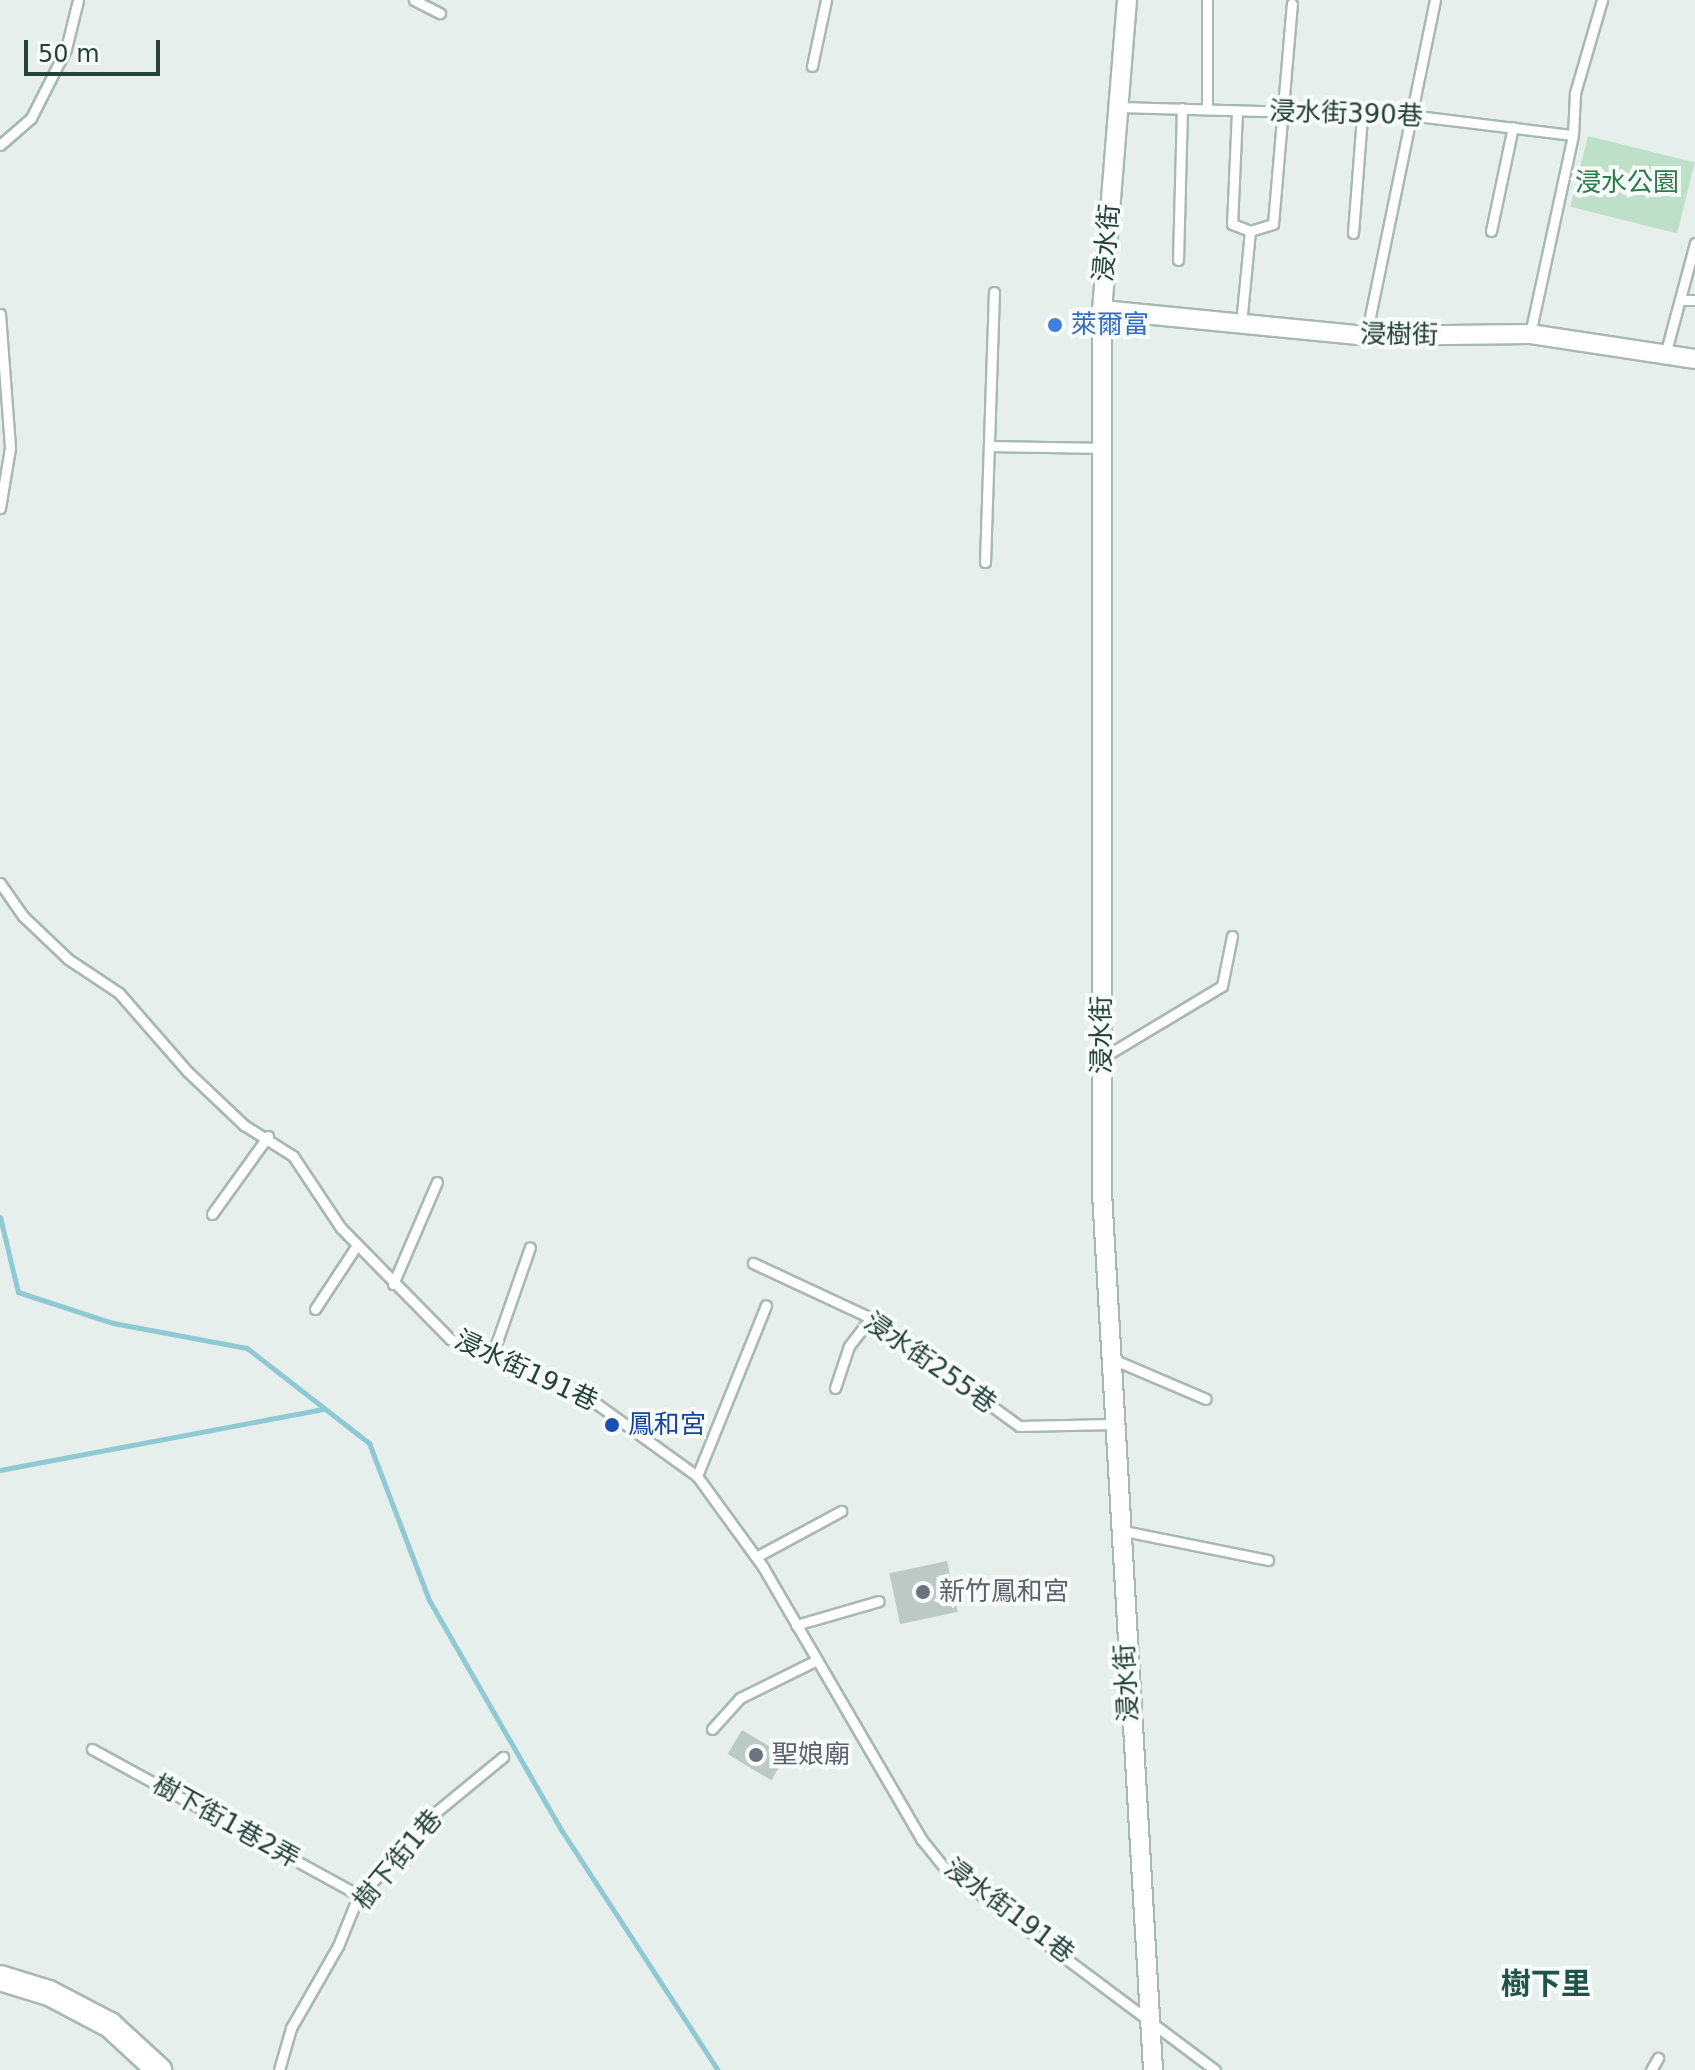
<!DOCTYPE html>
<html>
<head>
<meta charset="utf-8">
<style>
  body { margin:0 }
  #map { position:relative; width:1695px; height:2070px; overflow:hidden; background:#e6efeb; font-family:"DejaVu Sans","Noto Sans TC",sans-serif }
  div>[style] { position:absolute }
  .green>* { inset:0; background:#bfe0c8; transform-origin:0 0 }
  .stream>* { height:5px; margin:-2.5px; padding:0 2.5px; transform-origin:2.5px; border-radius:2.5px; background:#8ec9d4 }
  .building>* { inset:0; background:#bbcac4; transform-origin:0 0 }
  .roads { filter:drop-shadow(2px 0 #a8b8b2) drop-shadow(-2px 0 #a8b8b2) drop-shadow(0 2px #a8b8b2) drop-shadow(0 -2px #a8b8b2) }
  .lane>* { height:9px; margin:-4.5px; padding:0 4.5px; transform-origin:4.5px; border-radius:4.5px; background:#fff }
  .street>* { height:18px; margin:-9px; padding:0 9px; transform-origin:9px; border-radius:9px; background:#fff }
  .secondary>* { height:24px; margin:-12px; padding:0 12px; transform-origin:12px; border-radius:12px; background:#fff }
  .dots>* { width:22px; height:22px; translate:-50% -50%; box-sizing:border-box; border:4px solid #f7fbf9; border-radius:50% }
  span { translate:-50% -50%; white-space:nowrap; text-align:center; line-height:1.15; -webkit-text-stroke:8px #f7fbf9; paint-order:stroke }
  .street-label { font-size:26px; color:#24423a }
  .park-label { font-size:26px; color:#2d7a4b }
  .shop-label { font-size:26px; color:#366cbe }
  .left { translate:0 -50%; text-align:left }
  .transit-label { font-size:26px; color:#164399 }
  .worship-label { font-size:26px; color:#5b616d }
  .quarter-label { font-size:30px; color:#1f5548; font-weight:700 }
  .scale { position:absolute; left:24px; top:40px; width:136px; height:36px; box-sizing:border-box; border:4px solid #24423a; border-top:0; padding-left:10px; font-size:24px; line-height:28px; white-space:nowrap; color:#24423a; -webkit-text-stroke:6px #f7fbf9; paint-order:stroke }
</style>
</head>
<body>
<div id="map">
  <div class="green">
    <div style="left:1588px;top:136px;width:110px;height:73px;rotate:14deg"></div>
  </div>
  <div class="stream">
    <div style="left:0;top:1217px;width:77px;rotate:76.5deg"></div>
    <div style="left:18px;top:1292px;width:100px;rotate:18.1deg"></div>
    <div style="left:113px;top:1323px;width:136px;rotate:10.6deg"></div>
    <div style="left:247px;top:1348px;width:155px;rotate:37.9deg"></div>
    <div style="left:369px;top:1443px;width:168px;rotate:69.1deg"></div>
    <div style="left:429px;top:1600px;width:267px;rotate:60.1deg"></div>
    <div style="left:562px;top:1831px;width:285px;rotate:56.9deg"></div>
    <div style="left:0;top:1470px;width:330px;rotate:-10.7deg"></div>
  </div>
  <div class="building">
    <div style="left:947px;top:1561px;width:52px;height:59px;rotate:78deg"></div>
    <div style="left:742px;top:1730px;width:51px;height:28px;rotate:31deg"></div>
  </div>
  <div class="roads">
    <div class="lane">
      <div style="left:414px;top:0;width:29px;rotate:27deg"></div>
      <div style="left:812px;top:66px;width:67px;rotate:-78deg"></div>
      <div style="left:1118px;top:107px;width:291px;rotate:1.6deg"></div>
      <div style="left:1409px;top:115px;width:165px;rotate:7deg"></div>
      <div style="left:1207px;top:109px;width:108px;rotate:-90deg"></div>
      <div style="left:1237px;top:111px;width:113px;rotate:92.5deg"></div>
      <div style="left:1232px;top:224px;width:19px;rotate:21deg"></div>
      <div style="left:1250px;top:231px;width:24px;rotate:-17deg"></div>
      <div style="left:1273px;top:224px;width:221px;rotate:-85.1deg"></div>
      <div style="left:0;top:145px;width:41px;rotate:-41.1deg"></div>
      <div style="left:31px;top:118px;width:77px;rotate:-63.1deg"></div>
      <div style="left:66px;top:49px;width:50px;rotate:-76.2deg"></div>
      <div style="left:1491px;top:231px;width:106px;rotate:-78.1deg"></div>
      <div style="left:1353px;top:233px;width:118px;rotate:-85.6deg"></div>
      <div style="left:1178px;top:260px;width:152px;rotate:-88.5deg"></div>
      <div style="left:1680px;top:300px;width:15px"></div>
      <div style="left:0;top:314px;width:134px;rotate:85.7deg"></div>
      <div style="left:10px;top:448px;width:61px;rotate:99.5deg"></div>
      <div style="left:1241px;top:324px;width:93px;rotate:-84.5deg"></div>
      <div style="left:1530px;top:334px;width:204px;rotate:-77.8deg"></div>
      <div style="left:1573px;top:135px;width:42px;rotate:-87.3deg"></div>
      <div style="left:1575px;top:93px;width:97px;rotate:-73.8deg"></div>
      <div style="left:1366px;top:336px;width:343px;rotate:-78.4deg"></div>
      <div style="left:1665px;top:355px;width:116px;rotate:-75deg"></div>
      <div style="left:991px;top:446px;width:111px;rotate:1deg"></div>
      <div style="left:985px;top:562px;width:270px;rotate:-88.1deg"></div>
      <div style="left:0;top:883px;width:40px;rotate:55.1deg"></div>
      <div style="left:23px;top:916px;width:62px;rotate:43.7deg"></div>
      <div style="left:68px;top:959px;width:61px;rotate:33.7deg"></div>
      <div style="left:119px;top:993px;width:103px;rotate:48.9deg"></div>
      <div style="left:187px;top:1071px;width:79px;rotate:43.5deg"></div>
      <div style="left:244px;top:1125px;width:58px;rotate:32.3deg"></div>
      <div style="left:293px;top:1156px;width:87px;rotate:56.3deg"></div>
      <div style="left:341px;top:1228px;width:156px;rotate:45.5deg"></div>
      <div style="left:450px;top:1339px;width:139px;rotate:22deg"></div>
      <div style="left:579px;top:1391px;width:145px;rotate:35.8deg"></div>
      <div style="left:697px;top:1476px;width:112px;rotate:54deg"></div>
      <div style="left:763px;top:1567px;width:316px;rotate:59.8deg"></div>
      <div style="left:922px;top:1840px;width:36px;rotate:51deg"></div>
      <div style="left:945px;top:1868px;width:337px;rotate:36.8deg"></div>
      <div style="left:1102px;top:1058px;width:140px;rotate:-31deg"></div>
      <div style="left:1222px;top:986px;width:51px;rotate:-78.7deg"></div>
      <div style="left:212px;top:1214px;width:96px;rotate:-54.3deg"></div>
      <div style="left:753px;top:1263px;width:130px;rotate:25deg"></div>
      <div style="left:871px;top:1318px;width:183px;rotate:36.1deg"></div>
      <div style="left:1019px;top:1426px;width:95px;rotate:-1.2deg"></div>
      <div style="left:393px;top:1284px;width:111px;rotate:-66.7deg"></div>
      <div style="left:315px;top:1309px;width:77px;rotate:-56.7deg"></div>
      <div style="left:492px;top:1356px;width:115px;rotate:-70.8deg"></div>
      <div style="left:1110px;top:1358px;width:104px;rotate:23.1deg"></div>
      <div style="left:835px;top:1388px;width:44px;rotate:-71.6deg"></div>
      <div style="left:849px;top:1346px;width:36px;rotate:-52deg"></div>
      <div style="left:697px;top:1476px;width:184px;rotate:-68deg"></div>
      <div style="left:1119px;top:1530px;width:152px;rotate:11.4deg"></div>
      <div style="left:756px;top:1557px;width:97px;rotate:-28.4deg"></div>
      <div style="left:796px;top:1625px;width:86px;rotate:-16.1deg"></div>
      <div style="left:712px;top:1729px;width:42px;rotate:-47.9deg"></div>
      <div style="left:740px;top:1698px;width:86px;rotate:-26.3deg"></div>
      <div style="left:92px;top:1749px;width:306px;rotate:28.7deg"></div>
      <div style="left:279px;top:2070px;width:44px;rotate:-74.1deg"></div>
      <div style="left:291px;top:2028px;width:95px;rotate:-60.2deg"></div>
      <div style="left:338px;top:1946px;width:51px;rotate:-68deg"></div>
      <div style="left:357px;top:1899px;width:118px;rotate:-47.8deg"></div>
      <div style="left:436px;top:1812px;width:87px;rotate:-39.4deg"></div>
      <div style="left:1651px;top:2070px;width:14px;rotate:-60deg"></div>
    </div>
    <div class="street">
      <div style="left:1127px;top:0;width:311px;rotate:94.6deg"></div>
      <div style="left:1102px;top:310px;width:883px;rotate:90deg"></div>
      <div style="left:1102px;top:1193px;width:878px;rotate:86.67deg"></div>
      <div style="left:1102px;top:310px;width:265px;rotate:5.6deg"></div>
      <div style="left:1366px;top:336px;width:164px;rotate:-0.7deg"></div>
      <div style="left:1530px;top:334px;width:167px;rotate:8.6deg"></div>
    </div>
    <div class="secondary">
      <div style="left:0;top:1978px;width:51px;rotate:17deg"></div>
      <div style="left:49px;top:1993px;width:69px;rotate:27.7deg"></div>
      <div style="left:110px;top:2025px;width:67px;rotate:42.6deg"></div>
    </div>
  </div>
  <div class="dots">
    <div style="left:1055px;top:325px;background:#3f7fe0"></div>
    <div style="left:612px;top:1425px;background:#1a4fb4"></div>
    <div style="left:923px;top:1592px;background:#6b7280"></div>
    <div style="left:756px;top:1755px;background:#6b7280"></div>
  </div>
  <div class="street-label">
    <span style="left:1346px;top:114px;rotate:2deg">浸水街390巷</span>
    <span style="left:1107px;top:243px;rotate:-85deg">浸水街</span>
    <span style="left:1399px;top:335px;rotate:1deg">浸樹街</span>
    <span style="left:1102px;top:1035px;rotate:-90deg">浸水街</span>
    <span style="left:930px;top:1363px;rotate:35deg">浸水街255巷</span>
    <span style="left:526px;top:1371px;rotate:25deg">浸水街191巷</span>
    <span style="left:1127px;top:1683px;rotate:-93deg">浸水街</span>
    <span style="left:226px;top:1822px;rotate:29deg">樹下街1巷2弄</span>
    <span style="left:398px;top:1860px;rotate:-50deg">樹下街1巷</span>
    <span style="left:1009px;top:1911px;rotate:37deg">浸水街191巷</span>
  </div>
  <div class="park-label">
    <span style="left:1627px;top:183px">浸水公園</span>
  </div>
  <div class="shop-label">
    <span class="left" style="left:1071px;top:325px">萊爾富</span>
  </div>
  <div class="transit-label">
    <span class="left" style="left:628px;top:1425px">鳳和宮</span>
  </div>
  <div class="worship-label">
    <span class="left" style="left:939px;top:1592px">新竹鳳和宮</span>
    <span class="left" style="left:772px;top:1755px">聖娘廟</span>
  </div>
  <div class="quarter-label">
    <span style="left:1546px;top:1984px">樹下里</span>
  </div>
  <div class="scale">50 m</div>
</div>
</body>
</html>
